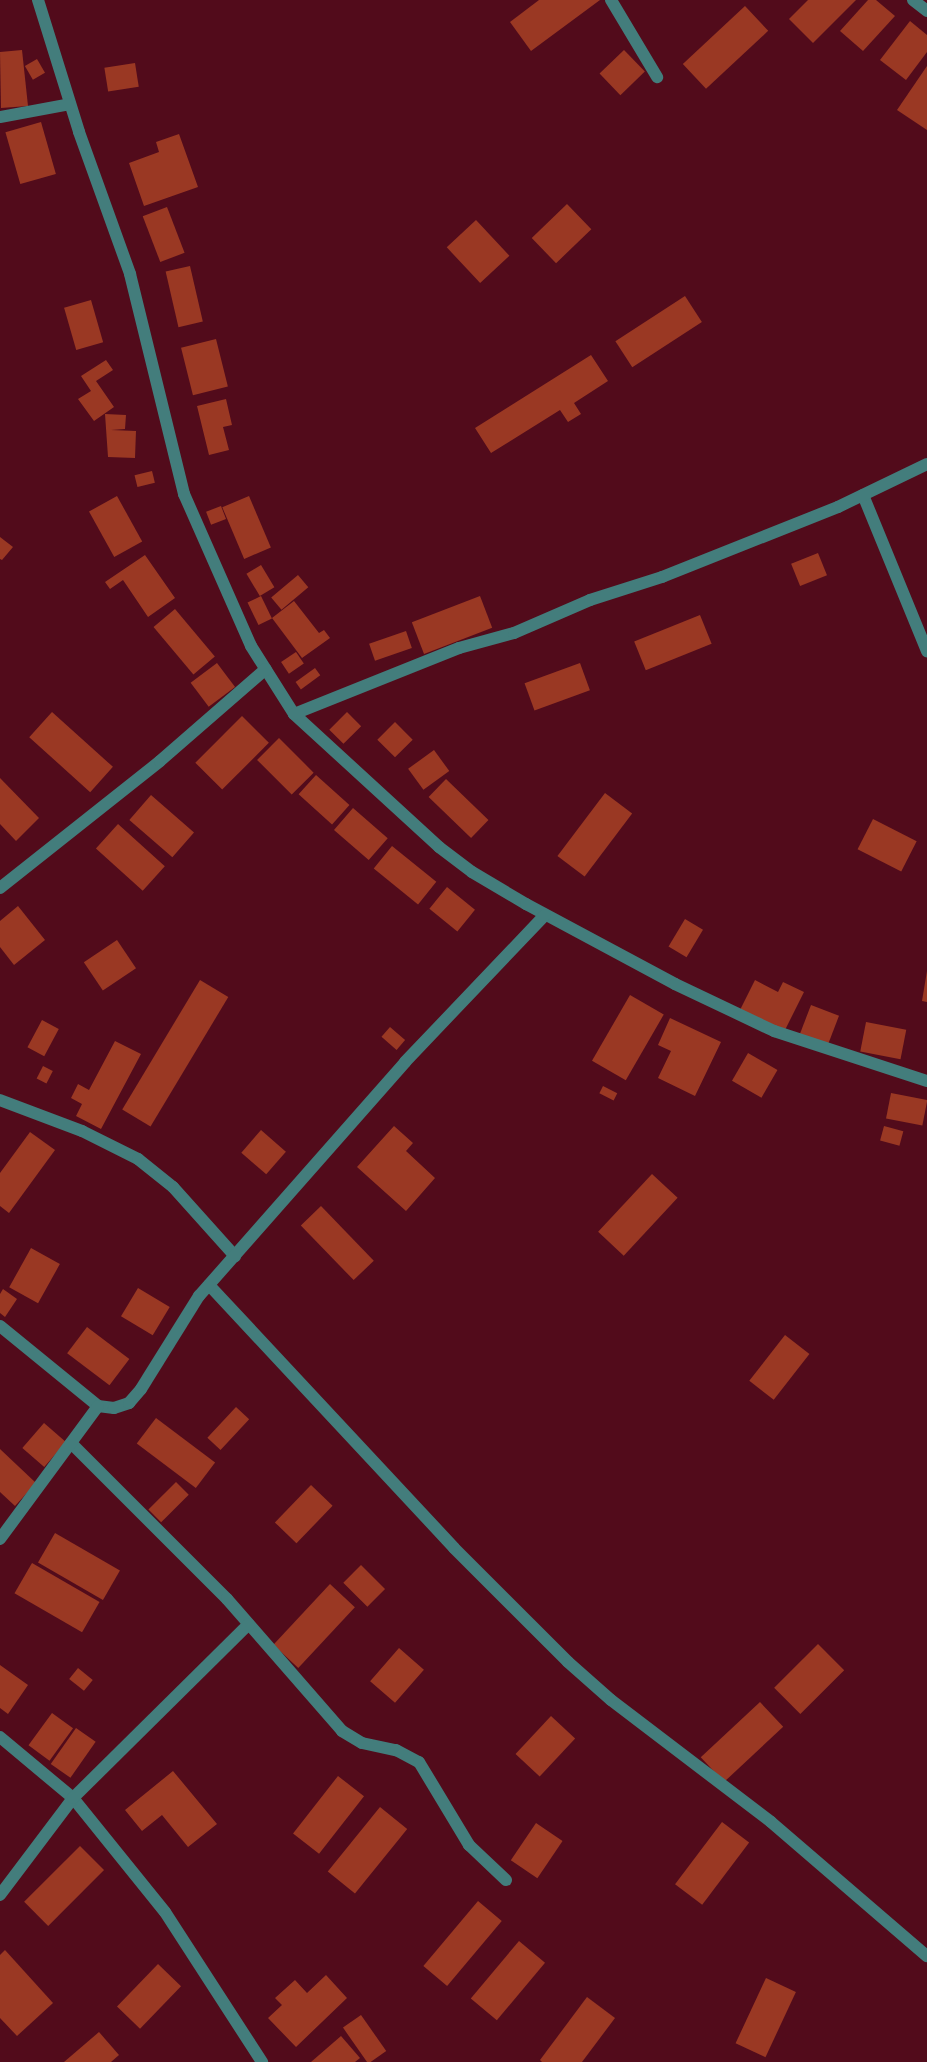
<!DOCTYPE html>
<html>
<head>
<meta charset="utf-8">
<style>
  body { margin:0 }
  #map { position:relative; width:927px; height:2062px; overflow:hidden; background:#520b1b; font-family:Karla,sans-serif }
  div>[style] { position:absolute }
  .building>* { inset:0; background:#9a3823; transform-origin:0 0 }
  .minor>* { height:12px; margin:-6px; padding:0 6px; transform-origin:6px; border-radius:6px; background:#437d7c }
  span { translate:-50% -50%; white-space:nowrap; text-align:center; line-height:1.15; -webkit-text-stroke:4.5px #460012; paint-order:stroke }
</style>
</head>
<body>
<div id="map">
  <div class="building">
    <div style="clip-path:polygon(539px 0,600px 0,531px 51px,510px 22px)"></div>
    <div style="clip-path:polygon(808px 0,856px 0,813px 43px,789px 19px)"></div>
    <div style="clip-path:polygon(868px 0,876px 0,895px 16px,863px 51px,840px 31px)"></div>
    <div style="left:745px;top:6px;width:34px;height:85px;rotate:47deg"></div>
    <div style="clip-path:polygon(910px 21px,927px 35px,927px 52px,906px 80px,880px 60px)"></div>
    <div style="clip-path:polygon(22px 50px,28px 106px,1px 108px,0 52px)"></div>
    <div style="left:624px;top:50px;width:30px;height:34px;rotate:46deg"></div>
    <div style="left:37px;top:59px;width:16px;height:14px;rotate:60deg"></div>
    <div style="left:135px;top:63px;width:24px;height:31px;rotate:81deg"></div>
    <div style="clip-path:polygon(927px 66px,927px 130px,897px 110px)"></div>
    <div style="left:41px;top:122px;width:54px;height:37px;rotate:74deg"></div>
    <div style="clip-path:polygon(179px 134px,198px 187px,144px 206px,129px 163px,159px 152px,156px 142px)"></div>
    <div style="left:567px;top:204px;width:35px;height:49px;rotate:46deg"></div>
    <div style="left:167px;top:207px;width:49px;height:26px;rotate:69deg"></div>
    <div style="left:476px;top:220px;width:49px;height:40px;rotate:47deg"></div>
    <div style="left:190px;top:266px;width:57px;height:25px;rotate:77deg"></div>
    <div style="left:685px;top:296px;width:31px;height:83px;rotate:57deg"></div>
    <div style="left:91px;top:300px;width:44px;height:28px;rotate:74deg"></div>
    <div style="left:216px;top:339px;width:49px;height:36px;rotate:76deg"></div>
    <div style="clip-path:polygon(591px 355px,608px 381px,574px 403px,581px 414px,568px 422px,560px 410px,491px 453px,475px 428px)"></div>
    <div style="clip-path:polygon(106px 360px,113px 370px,96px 381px,114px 407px,94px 421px,78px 399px,91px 391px,81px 376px)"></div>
    <div style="clip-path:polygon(226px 399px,232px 425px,223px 427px,229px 450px,209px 455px,197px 406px)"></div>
    <div style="clip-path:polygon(105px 414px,126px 415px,125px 429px,111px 430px,136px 431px,135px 458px,108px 457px)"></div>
    <div style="left:152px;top:471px;width:12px;height:18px;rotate:76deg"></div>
    <div style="left:117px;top:496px;width:52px;height:32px;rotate:61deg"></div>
    <div style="left:249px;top:496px;width:56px;height:29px;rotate:67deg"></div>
    <div style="left:221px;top:506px;width:14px;height:16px;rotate:69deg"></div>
    <div style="clip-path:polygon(0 537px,13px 547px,2px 560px,0 559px)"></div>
    <div style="left:818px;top:553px;width:24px;height:29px;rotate:68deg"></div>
    <div style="clip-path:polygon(145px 555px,175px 598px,148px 617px,123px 580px,110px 589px,105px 582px)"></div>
    <div style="left:261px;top:565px;width:26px;height:17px;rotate:59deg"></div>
    <div style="left:298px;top:575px;width:16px;height:35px;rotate:50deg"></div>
    <div style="left:261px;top:596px;width:25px;height:15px;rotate:64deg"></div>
    <div style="left:480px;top:596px;width:34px;height:73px;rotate:69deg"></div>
    <div style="clip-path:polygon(294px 601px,319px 633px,324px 630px,330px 638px,302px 658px,272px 618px)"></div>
    <div style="left:175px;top:609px;width:62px;height:28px;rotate:50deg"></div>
    <div style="left:700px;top:615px;width:31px;height:71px;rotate:68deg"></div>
    <div style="left:406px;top:631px;width:18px;height:39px;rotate:71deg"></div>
    <div style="left:296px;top:652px;width:14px;height:18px;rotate:56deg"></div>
    <div style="left:217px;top:663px;width:30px;height:33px;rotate:53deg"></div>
    <div style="left:580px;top:663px;width:29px;height:59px;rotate:70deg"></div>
    <div style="left:315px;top:668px;width:9px;height:24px;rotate:54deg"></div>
    <div style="left:52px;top:712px;width:82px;height:34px;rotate:42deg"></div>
    <div style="left:347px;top:712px;width:20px;height:25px;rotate:45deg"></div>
    <div style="left:242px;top:716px;width:38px;height:66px;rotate:45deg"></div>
    <div style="left:395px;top:722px;width:25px;height:25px;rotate:45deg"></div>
    <div style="left:279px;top:738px;width:49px;height:31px;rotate:45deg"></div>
    <div style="left:434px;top:750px;width:26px;height:32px;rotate:54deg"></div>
    <div style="left:316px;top:775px;width:45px;height:26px;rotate:42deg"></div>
    <div style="clip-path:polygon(0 778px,39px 818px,16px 841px,0 824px)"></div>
    <div style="left:446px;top:779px;width:59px;height:25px;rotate:44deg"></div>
    <div style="left:605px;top:793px;width:34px;height:79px;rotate:37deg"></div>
    <div style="left:151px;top:795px;width:57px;height:33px;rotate:41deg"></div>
    <div style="left:353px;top:808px;width:46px;height:29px;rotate:41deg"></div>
    <div style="left:873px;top:819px;width:49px;height:34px;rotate:27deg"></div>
    <div style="left:118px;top:824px;width:63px;height:33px;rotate:42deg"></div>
    <div style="left:392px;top:846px;width:57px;height:29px;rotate:39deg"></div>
    <div style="left:447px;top:887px;width:36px;height:28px;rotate:39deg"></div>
    <div style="clip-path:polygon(18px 906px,45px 940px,14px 965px,0 947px,0 921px)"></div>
    <div style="left:685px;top:919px;width:21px;height:32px;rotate:31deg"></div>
    <div style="left:117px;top:940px;width:34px;height:40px;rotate:56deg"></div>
    <div style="clip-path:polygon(927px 971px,927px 1002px,922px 1001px)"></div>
    <div style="left:200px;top:980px;width:33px;height:151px;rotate:31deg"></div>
    <div style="clip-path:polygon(755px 980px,778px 992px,783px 982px,804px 992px,784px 1032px,740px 1010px)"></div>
    <div style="left:630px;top:995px;width:39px;height:76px;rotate:30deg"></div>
    <div style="left:811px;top:1005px;width:30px;height:31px;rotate:21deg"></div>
    <div style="clip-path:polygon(670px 1018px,721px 1042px,695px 1096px,658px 1078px,671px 1051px,658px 1045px)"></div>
    <div style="left:42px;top:1020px;width:19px;height:31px;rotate:28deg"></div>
    <div style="left:866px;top:1022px;width:41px;height:30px;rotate:11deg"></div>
    <div style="left:390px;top:1027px;width:20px;height:13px;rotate:41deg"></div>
    <div style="clip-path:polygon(115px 1041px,141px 1054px,101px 1129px,76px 1116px,82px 1104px,71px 1098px,78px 1084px,89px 1090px)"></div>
    <div style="left:748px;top:1053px;width:34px;height:32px;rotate:30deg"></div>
    <div style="left:43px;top:1066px;width:11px;height:14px;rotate:27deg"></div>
    <div style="left:603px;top:1086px;width:16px;height:8px;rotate:27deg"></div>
    <div style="left:891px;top:1093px;width:37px;height:26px;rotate:11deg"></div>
    <div style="clip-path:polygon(394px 1126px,413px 1143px,406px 1151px,435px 1178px,406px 1211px,357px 1167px)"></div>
    <div style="left:884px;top:1126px;width:20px;height:15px;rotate:15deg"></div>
    <div style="left:261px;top:1130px;width:33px;height:30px;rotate:41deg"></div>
    <div style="clip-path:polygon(30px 1132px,55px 1150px,9px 1213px,0 1206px,0 1173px)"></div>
    <div style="left:652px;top:1174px;width:35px;height:79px;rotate:43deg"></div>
    <div style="left:321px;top:1206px;width:76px;height:28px;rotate:46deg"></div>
    <div style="left:31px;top:1248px;width:33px;height:45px;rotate:29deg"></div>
    <div style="left:138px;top:1288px;width:37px;height:33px;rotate:31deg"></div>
    <div style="clip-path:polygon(3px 1289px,17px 1299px,5px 1317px,0 1313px,0 1294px)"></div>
    <div style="left:87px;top:1327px;width:53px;height:33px;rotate:37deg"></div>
    <div style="left:785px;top:1335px;width:31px;height:58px;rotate:38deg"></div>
    <div style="left:236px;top:1407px;width:18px;height:42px;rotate:43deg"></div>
    <div style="left:156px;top:1418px;width:74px;height:32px;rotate:37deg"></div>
    <div style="left:44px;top:1423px;width:29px;height:33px;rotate:41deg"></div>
    <div style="clip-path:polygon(0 1449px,36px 1483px,15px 1506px,0 1492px)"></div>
    <div style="left:176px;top:1482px;width:18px;height:39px;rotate:45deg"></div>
    <div style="left:311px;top:1485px;width:30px;height:52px;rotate:44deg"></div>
    <div style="left:55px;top:1533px;width:75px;height:34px;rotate:30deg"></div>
    <div style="left:32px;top:1563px;width:78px;height:35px;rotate:30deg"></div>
    <div style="left:361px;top:1565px;width:34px;height:25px;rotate:45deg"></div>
    <div style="left:330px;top:1584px;width:34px;height:83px;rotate:43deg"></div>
    <div style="left:818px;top:1644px;width:37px;height:62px;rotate:45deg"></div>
    <div style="left:399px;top:1648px;width:33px;height:44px;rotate:41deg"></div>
    <div style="clip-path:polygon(0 1665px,28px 1685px,8px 1714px,0 1708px)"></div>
    <div style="left:78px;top:1668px;width:19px;height:14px;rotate:39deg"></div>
    <div style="left:760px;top:1702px;width:34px;height:81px;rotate:47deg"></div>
    <div style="left:52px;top:1713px;width:26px;height:40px;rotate:36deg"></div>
    <div style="left:551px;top:1716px;width:33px;height:52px;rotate:43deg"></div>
    <div style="left:76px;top:1728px;width:24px;height:44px;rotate:35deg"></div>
    <div style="clip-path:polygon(173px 1771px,217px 1824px,188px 1847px,162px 1815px,142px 1831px,125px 1810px)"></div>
    <div style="left:338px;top:1776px;width:33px;height:73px;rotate:38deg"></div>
    <div style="left:380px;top:1807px;width:35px;height:83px;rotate:39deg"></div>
    <div style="left:722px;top:1822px;width:34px;height:78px;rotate:37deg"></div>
    <div style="left:536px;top:1823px;width:32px;height:45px;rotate:34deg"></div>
    <div style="left:80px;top:1846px;width:34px;height:79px;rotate:45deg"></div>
    <div style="left:478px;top:1901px;width:31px;height:85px;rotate:40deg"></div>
    <div style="left:519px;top:1941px;width:34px;height:75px;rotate:40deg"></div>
    <div style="clip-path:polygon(5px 1950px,53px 2003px,17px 2036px,0 2018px,0 1955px)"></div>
    <div style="left:158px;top:1964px;width:32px;height:59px;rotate:44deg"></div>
    <div style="clip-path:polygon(326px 1975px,347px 1998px,296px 2047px,268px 2018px,282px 2005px,275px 1998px,295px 1980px,307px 1993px)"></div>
    <div style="left:766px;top:1978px;width:33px;height:72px;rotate:25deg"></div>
    <div style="clip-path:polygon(587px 1997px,615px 2018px,582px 2062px,542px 2062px,540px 2060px)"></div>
    <div style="left:361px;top:2015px;width:44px;height:22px;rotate:55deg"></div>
    <div style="clip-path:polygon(99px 2032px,119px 2055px,111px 2062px,64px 2062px)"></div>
    <div style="clip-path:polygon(341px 2036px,360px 2058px,355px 2062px,311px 2062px)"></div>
  </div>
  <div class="minor">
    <div style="left:38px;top:0;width:138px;rotate:72.7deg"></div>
    <div style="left:79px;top:132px;width:151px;rotate:70.2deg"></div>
    <div style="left:130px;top:274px;width:227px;rotate:76.2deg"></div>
    <div style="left:184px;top:494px;width:166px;rotate:66.2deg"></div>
    <div style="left:251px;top:646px;width:80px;rotate:57.7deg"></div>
    <div style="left:294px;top:714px;width:197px;rotate:42.5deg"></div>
    <div style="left:439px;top:847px;width:41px;rotate:37.1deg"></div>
    <div style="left:472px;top:872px;width:63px;rotate:30.7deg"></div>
    <div style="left:526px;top:904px;width:169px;rotate:28.2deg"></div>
    <div style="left:675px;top:984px;width:110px;rotate:25.4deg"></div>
    <div style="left:774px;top:1031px;width:161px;rotate:18.1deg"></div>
    <div style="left:611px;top:0;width:90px;rotate:59.1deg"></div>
    <div style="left:913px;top:0;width:18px;rotate:38deg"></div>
    <div style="left:0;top:117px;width:71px;rotate:-10.5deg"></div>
    <div style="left:863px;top:495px;width:169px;rotate:67.7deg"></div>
    <div style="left:294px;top:714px;width:178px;rotate:-21.8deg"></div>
    <div style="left:459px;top:648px;width:57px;rotate:-15.3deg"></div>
    <div style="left:514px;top:633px;width:83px;rotate:-23.5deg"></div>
    <div style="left:590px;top:600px;width:76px;rotate:-17.7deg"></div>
    <div style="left:662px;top:577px;width:189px;rotate:-21.7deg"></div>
    <div style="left:838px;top:507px;width:99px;rotate:-25.8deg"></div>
    <div style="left:0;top:888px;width:204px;rotate:-38.4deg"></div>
    <div style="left:160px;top:761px;width:140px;rotate:-41deg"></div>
    <div style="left:0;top:1100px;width:88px;rotate:20.7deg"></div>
    <div style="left:82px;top:1131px;width:63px;rotate:26.6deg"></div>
    <div style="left:138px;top:1159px;width:45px;rotate:38.7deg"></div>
    <div style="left:173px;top:1187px;width:93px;rotate:48.1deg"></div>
    <div style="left:209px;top:1285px;width:359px;rotate:47deg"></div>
    <div style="left:454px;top:1548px;width:161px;rotate:45deg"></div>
    <div style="left:568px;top:1662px;width:57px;rotate:41.5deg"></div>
    <div style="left:611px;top:1700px;width:201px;rotate:37.3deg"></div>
    <div style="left:771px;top:1822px;width:206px;rotate:40.7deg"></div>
    <div style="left:0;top:1326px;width:127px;rotate:39.2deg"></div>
    <div style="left:98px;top:1406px;width:16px;rotate:7deg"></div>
    <div style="left:114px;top:1408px;width:16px;rotate:-18deg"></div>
    <div style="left:129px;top:1403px;width:18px;rotate:-49deg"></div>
    <div style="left:141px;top:1389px;width:110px;rotate:-58.1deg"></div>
    <div style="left:199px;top:1296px;width:312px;rotate:-48.6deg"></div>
    <div style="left:405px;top:1062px;width:203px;rotate:-46.4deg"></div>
    <div style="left:71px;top:1443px;width:221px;rotate:45deg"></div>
    <div style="left:227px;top:1599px;width:175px;rotate:48.9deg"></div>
    <div style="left:342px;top:1731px;width:23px;rotate:31deg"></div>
    <div style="left:362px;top:1743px;width:35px;rotate:12deg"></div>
    <div style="left:396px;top:1750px;width:26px;rotate:28deg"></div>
    <div style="left:419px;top:1762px;width:97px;rotate:58.9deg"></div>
    <div style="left:469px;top:1845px;width:51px;rotate:43.4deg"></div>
    <div style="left:0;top:1539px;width:165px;rotate:-53.6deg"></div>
    <div style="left:0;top:1737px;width:95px;rotate:39.9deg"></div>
    <div style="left:73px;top:1798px;width:146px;rotate:51.1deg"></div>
    <div style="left:165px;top:1912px;width:179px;rotate:57.1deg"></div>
    <div style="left:0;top:1895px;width:121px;rotate:-53deg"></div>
    <div style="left:73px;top:1798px;width:247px;rotate:-44.7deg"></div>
  </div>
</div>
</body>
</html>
